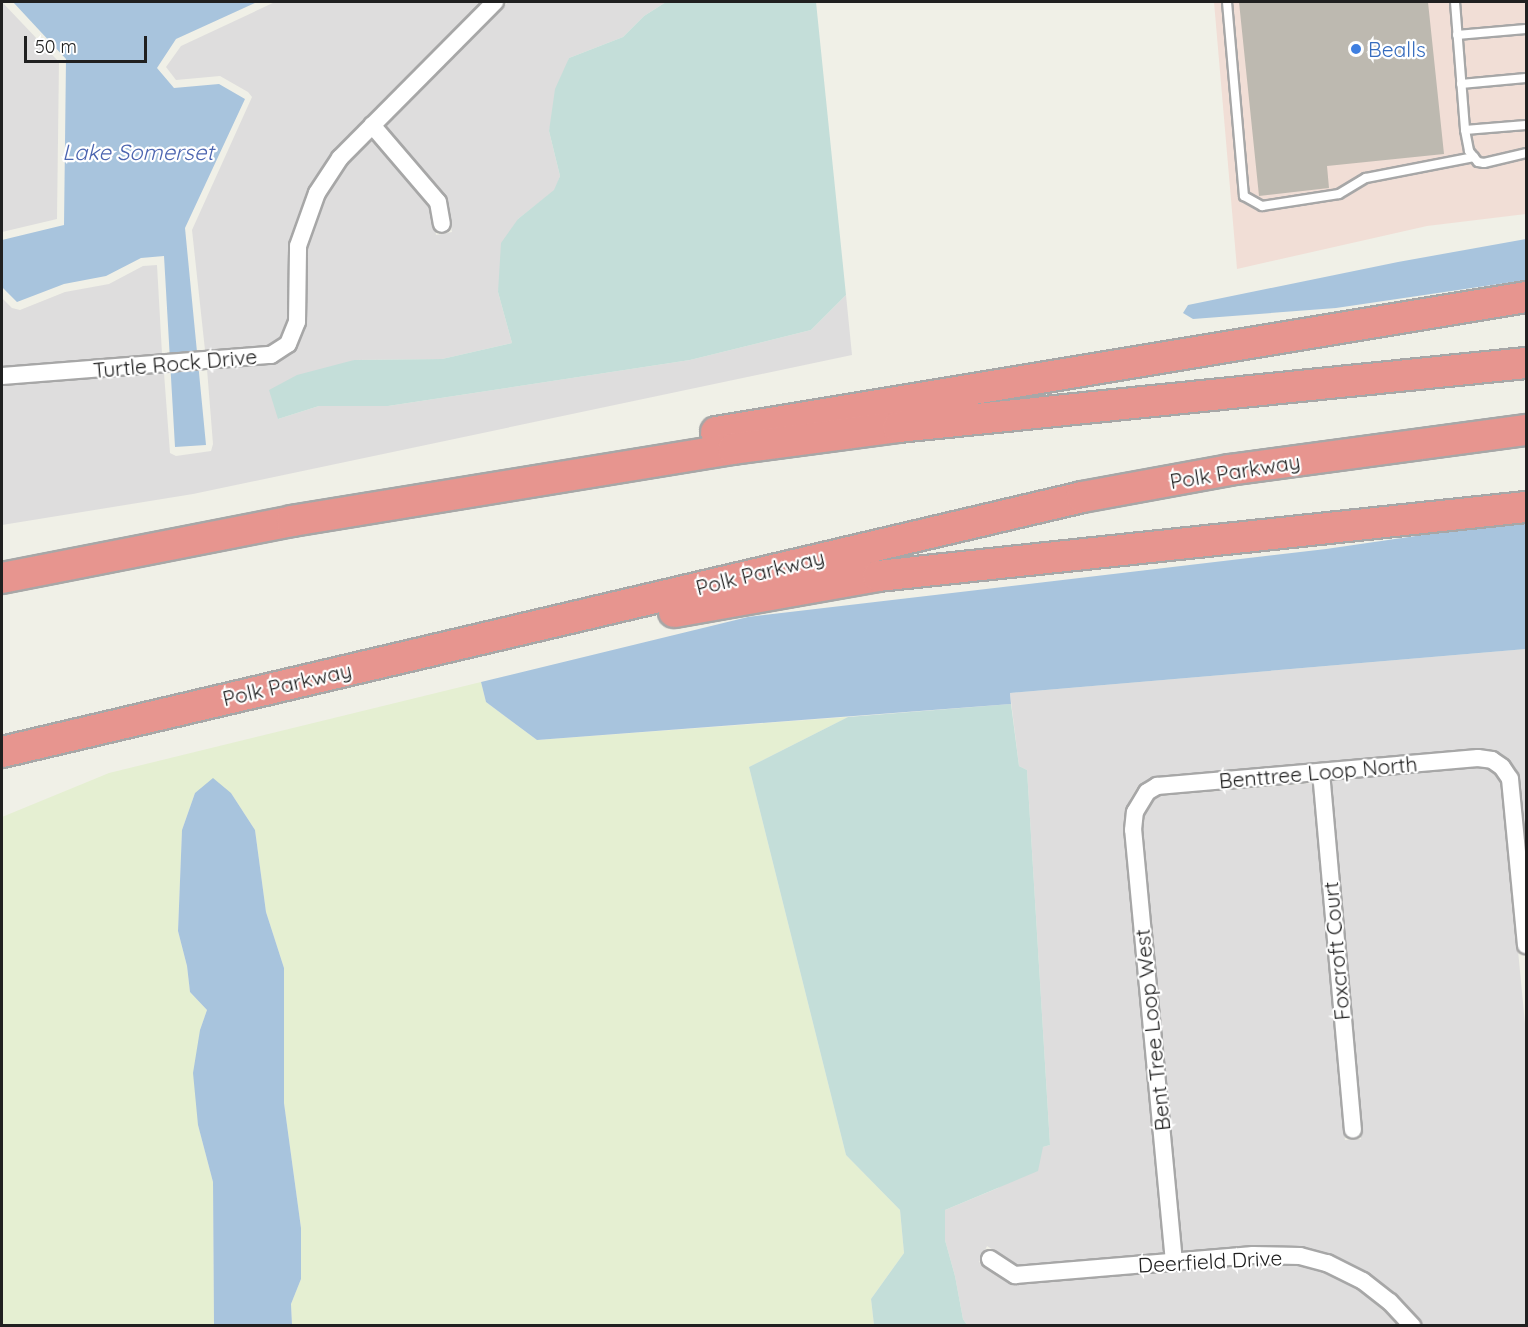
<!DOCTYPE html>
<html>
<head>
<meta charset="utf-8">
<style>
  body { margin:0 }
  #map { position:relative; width:1528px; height:1327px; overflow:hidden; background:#f0f0e7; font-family:Quicksand,sans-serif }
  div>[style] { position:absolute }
  .residential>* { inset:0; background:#dedddd }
  .commercial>* { inset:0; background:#f1ded6 }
  .farmland>* { inset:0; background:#e5efd2 }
  .wetland>* { inset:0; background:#c4ded9 }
  .water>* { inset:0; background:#a8c4dd }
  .building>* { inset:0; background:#bdb9b0 }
  .roads { filter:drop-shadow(2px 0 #a7a7a7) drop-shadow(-2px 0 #a7a7a7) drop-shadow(0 2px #a7a7a7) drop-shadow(0 -2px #a7a7a7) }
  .service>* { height:8px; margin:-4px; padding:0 4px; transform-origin:4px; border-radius:4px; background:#fff }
  .minor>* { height:16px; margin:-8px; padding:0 8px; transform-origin:8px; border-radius:8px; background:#fff }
  .motorway>* { height:30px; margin:-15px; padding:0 15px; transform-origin:15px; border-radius:15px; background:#e7958f }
  .dots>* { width:16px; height:16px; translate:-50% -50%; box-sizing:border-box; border:3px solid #fff; border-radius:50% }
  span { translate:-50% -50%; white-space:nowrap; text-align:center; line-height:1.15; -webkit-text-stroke:4.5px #fff; paint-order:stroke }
  .shop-label { font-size:21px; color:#366cbe }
  .left { translate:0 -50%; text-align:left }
  .street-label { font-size:21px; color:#202020 }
  .water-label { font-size:22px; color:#4c65b0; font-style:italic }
  .frame { position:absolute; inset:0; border:3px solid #202020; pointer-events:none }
  .scale { position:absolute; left:24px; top:36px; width:123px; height:27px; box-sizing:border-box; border:3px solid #202020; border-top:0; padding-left:8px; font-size:18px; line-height:21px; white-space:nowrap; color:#202020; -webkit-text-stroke:4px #fff; paint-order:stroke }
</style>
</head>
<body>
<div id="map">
  <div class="residential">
    <div style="clip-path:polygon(2px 2px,59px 62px,57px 219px,2px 232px)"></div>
    <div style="clip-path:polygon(275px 2px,481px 2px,334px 151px,310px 189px,290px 242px,288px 319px,281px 337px,268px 345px,205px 350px,192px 230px,252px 97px,248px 92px,220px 76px,176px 80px,166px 67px,181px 46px)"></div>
    <div style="clip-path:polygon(508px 2px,666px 2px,644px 16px,623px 37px,569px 58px,549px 131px,560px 176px,555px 190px,518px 219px,498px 292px,512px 343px,442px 359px,354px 360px,278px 419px,319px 406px,388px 406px,690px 360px,811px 330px,846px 295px,852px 355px,193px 494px,2px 525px,2px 386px,164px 373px,170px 453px,176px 456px,211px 451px,213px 444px,207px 369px,272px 364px,296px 348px,305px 322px,306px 248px,325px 198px,346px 165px,372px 138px,430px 206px,436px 235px,452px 232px,444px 195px,384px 126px)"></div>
    <div style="clip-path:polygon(157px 265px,162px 354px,2px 366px,2px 298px,12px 308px,20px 310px,65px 292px,109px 284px,143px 266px)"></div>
    <div style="clip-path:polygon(1526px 649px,1526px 856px,1518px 778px,1509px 759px,1496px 750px,1477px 748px,1156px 777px,1138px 786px,1130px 799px,1124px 830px,1165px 1253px,1017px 1265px,987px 1246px,979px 1262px,1016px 1284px,1253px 1264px,1300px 1266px,1325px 1272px,1359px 1290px,1400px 1325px,967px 1325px,963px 1319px,955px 1276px,945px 1240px,945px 1210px,998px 1188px,1043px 1147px,1050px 1145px,1027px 770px,1019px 766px,1010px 693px)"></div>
    <div style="clip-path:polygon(1478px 767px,1489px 769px,1502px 783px,1526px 1034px,1526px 1325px,1423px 1325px,1395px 1295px,1366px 1273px,1331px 1254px,1301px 1247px,1252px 1245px,1182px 1252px,1141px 830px,1143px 815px,1148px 805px,1159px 796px,1313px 783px,1345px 1140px,1361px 1139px,1330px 781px)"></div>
  </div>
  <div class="commercial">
    <div style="clip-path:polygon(1214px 2px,1526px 2px,1526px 214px,1427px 226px,1237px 269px)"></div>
  </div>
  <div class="farmland">
    <div style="clip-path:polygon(481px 682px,486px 702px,537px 740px,848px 717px,749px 767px,846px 1155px,900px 1210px,904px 1253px,871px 1299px,874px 1325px,292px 1325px,291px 1304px,301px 1279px,301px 1228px,284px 1103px,284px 968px,266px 912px,255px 830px,231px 793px,195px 793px,182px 830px,178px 931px,187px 966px,190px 992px,207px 1010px,200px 1030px,198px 1125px,213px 1182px,214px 1325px,2px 1325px,2px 817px,109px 773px)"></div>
  </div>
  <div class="wetland">
    <div style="clip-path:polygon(666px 2px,816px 2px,846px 295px,811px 330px,690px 360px,388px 406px,319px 406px,278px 419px,269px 390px,297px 375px,354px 360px,442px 359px,512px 343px,498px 292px,501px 243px,518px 219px,554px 190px,560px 176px,549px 131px,555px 89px,569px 58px,623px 37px,644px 16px)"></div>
    <div style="clip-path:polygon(1011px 704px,1019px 766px,1027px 770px,1050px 1145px,1043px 1147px,1038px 1171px,945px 1210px,945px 1240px,955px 1276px,963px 1319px,967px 1325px,874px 1325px,871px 1299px,904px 1253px,900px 1210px,846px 1155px,749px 767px,848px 717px)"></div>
  </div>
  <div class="water">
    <div style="clip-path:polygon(13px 2px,257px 2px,176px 39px,157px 68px,174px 88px,219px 84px,245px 99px,185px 228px,206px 445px,175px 447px,164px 256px,141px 258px,106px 276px,64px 284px,17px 302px,2px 287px,2px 240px,64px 225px,66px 59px)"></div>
    <div style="clip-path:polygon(1526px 239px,1526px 280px,1336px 308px,1193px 319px,1183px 313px,1188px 305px,1398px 262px)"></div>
    <div style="clip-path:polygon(1526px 520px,1526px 649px,1010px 693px,1011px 704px,537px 740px,486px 702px,481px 682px,748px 617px,1326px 549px)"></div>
    <div style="clip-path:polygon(213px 778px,231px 793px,255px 830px,266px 912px,284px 968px,284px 1103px,301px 1228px,301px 1279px,291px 1304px,292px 1325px,214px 1325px,213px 1182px,198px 1125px,193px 1073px,200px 1030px,207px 1010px,190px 992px,187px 966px,178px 931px,182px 830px,195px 793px)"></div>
  </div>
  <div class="building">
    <div style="clip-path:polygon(1239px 2px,1428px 2px,1444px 154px,1327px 166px,1329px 188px,1259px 196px)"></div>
  </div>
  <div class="roads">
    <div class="service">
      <div style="left:1227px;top:2px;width:195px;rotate:85deg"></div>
      <div style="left:1244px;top:196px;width:21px;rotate:29deg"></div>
      <div style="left:1262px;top:206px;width:78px;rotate:-8.9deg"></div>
      <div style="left:1339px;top:194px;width:31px;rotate:-31deg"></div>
      <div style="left:1366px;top:178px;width:110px;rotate:-11deg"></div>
      <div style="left:1455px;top:2px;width:128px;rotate:85.5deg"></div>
      <div style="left:1465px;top:130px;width:21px;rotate:79deg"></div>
      <div style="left:1469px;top:151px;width:14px;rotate:51deg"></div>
      <div style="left:1478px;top:162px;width:6px;rotate:9deg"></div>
      <div style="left:1484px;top:163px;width:43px;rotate:-13.4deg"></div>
      <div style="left:1457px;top:35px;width:69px;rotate:-5deg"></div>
      <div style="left:1461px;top:84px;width:65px;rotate:-5.3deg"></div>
      <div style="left:1465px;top:130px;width:61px;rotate:-4.7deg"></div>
    </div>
    <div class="minor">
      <div style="left:372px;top:125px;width:101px;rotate:49.4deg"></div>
      <div style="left:438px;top:202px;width:22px;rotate:80deg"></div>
      <div style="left:2px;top:376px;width:270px;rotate:-4.5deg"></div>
      <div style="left:271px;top:355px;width:20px;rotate:-33deg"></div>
      <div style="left:288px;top:344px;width:24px;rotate:-68deg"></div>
      <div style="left:297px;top:322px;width:76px;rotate:-89.2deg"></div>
      <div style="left:298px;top:246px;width:56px;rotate:-70.3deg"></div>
      <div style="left:317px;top:193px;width:42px;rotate:-56.7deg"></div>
      <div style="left:340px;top:158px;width:220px;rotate:-45.2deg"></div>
      <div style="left:1321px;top:772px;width:359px;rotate:84.9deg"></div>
      <div style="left:990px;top:1259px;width:30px;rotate:33deg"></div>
      <div style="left:1015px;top:1275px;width:239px;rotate:-4.8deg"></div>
      <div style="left:1253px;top:1255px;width:47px;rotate:1.2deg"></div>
      <div style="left:1300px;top:1256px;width:28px;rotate:15deg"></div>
      <div style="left:1327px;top:1263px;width:40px;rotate:26.6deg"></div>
      <div style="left:1363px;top:1281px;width:34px;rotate:38deg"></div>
      <div style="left:1390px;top:1302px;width:33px;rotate:47deg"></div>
      <div style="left:1174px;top:1262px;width:434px;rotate:-95.4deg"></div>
      <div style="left:1133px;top:830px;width:18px;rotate:-84deg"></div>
      <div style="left:1135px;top:812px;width:23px;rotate:-59deg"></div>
      <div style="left:1147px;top:792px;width:12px;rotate:-31deg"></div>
      <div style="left:1157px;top:786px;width:322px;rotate:-5deg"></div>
      <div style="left:1478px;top:758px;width:14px;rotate:8deg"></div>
      <div style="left:1492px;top:760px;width:12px;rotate:35deg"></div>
      <div style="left:1502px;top:767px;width:14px;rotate:56deg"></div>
      <div style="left:1510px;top:779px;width:167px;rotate:84.5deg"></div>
    </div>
    <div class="motorway">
      <div style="left:716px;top:432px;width:821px;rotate:-9.46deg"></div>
      <div style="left:2px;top:578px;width:296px;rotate:-11.1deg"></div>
      <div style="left:292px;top:521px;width:447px;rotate:-9.3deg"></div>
      <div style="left:733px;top:449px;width:166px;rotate:-7.6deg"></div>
      <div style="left:898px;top:427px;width:631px;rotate:-5.82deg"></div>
      <div style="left:674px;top:612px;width:207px;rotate:-10deg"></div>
      <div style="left:878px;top:576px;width:652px;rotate:-6.08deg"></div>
      <div style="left:2px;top:752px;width:1110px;rotate:-13.28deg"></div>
      <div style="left:1082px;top:497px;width:149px;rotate:-10.4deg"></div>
      <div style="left:1229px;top:470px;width:300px;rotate:-7.7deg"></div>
    </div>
  </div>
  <div class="dots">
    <div style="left:1356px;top:49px;background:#3f7fe0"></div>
  </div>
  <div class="shop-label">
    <span class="left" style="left:1368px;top:49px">Bealls</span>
  </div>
  <div class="street-label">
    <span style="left:175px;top:363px;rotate:-5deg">Turtle Rock Drive</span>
    <span style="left:1235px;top:471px;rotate:-9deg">Polk Parkway</span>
    <span style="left:760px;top:572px;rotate:-14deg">Polk Parkway</span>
    <span style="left:287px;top:684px;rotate:-13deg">Polk Parkway</span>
    <span style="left:1318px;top:772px;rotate:-5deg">Benttree Loop North</span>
    <span style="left:1336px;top:951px;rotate:-95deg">Foxcroft Court</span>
    <span style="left:1152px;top:1030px;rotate:-96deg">Bent Tree Loop West</span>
    <span style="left:1210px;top:1261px;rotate:-3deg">Deerfield Drive</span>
  </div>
  <div class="water-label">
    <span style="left:138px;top:153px">Lake Somerset</span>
  </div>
  <div class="frame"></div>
  <div class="scale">50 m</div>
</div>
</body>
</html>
